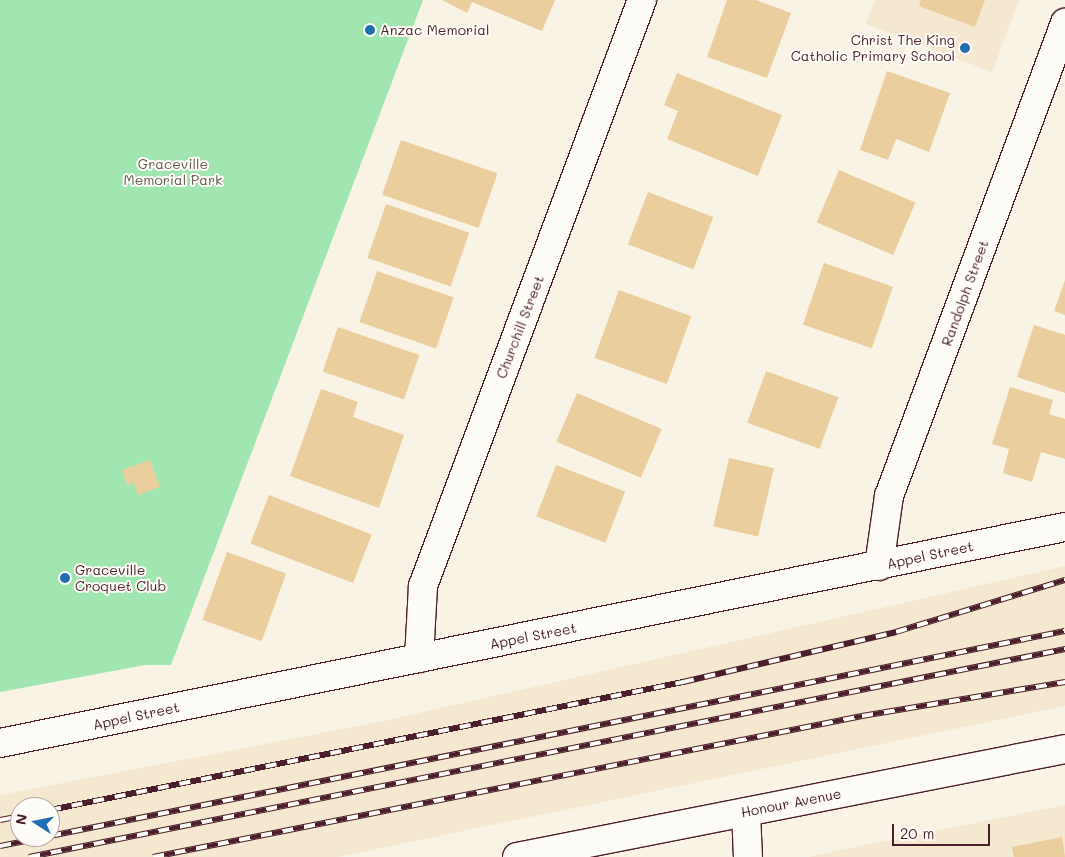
<!DOCTYPE html>
<html>
<head>
<meta charset="utf-8">
<style>
  body { margin:0 }
  #map { position:relative; width:1065px; height:857px; overflow:hidden; background:#f9f3e5; font-family:Mali,sans-serif }
  div>[style] { position:absolute }
  .built>* { inset:0; background:#f4e8d0 }
  .green>* { inset:0; background:#a1e5b1 }
  .building>* { inset:0; background:#eace9e; transform-origin:0 0 }
  .roads { filter:drop-shadow(1px 0 #4a1f2b) drop-shadow(-1px 0 #4a1f2b) drop-shadow(0 1px #4a1f2b) drop-shadow(0 -1px #4a1f2b) }
  .street>* { height:28px; margin:-14px; padding:0 14px; transform-origin:14px; border-radius:14px; background:#fdfcf7 }
  .secondary>* { height:28px; margin:-14px; padding:0 14px; transform-origin:14px; border-radius:14px; background:#fdfcf7 }
  .rail>* { height:5.5px; margin-top:-2.75px; transform-origin:0; background:repeating-linear-gradient(90deg,#fdfcf7 0 11px,#4a1f2b 0 22px); box-sizing:border-box; border-block:1px solid #4a1f2b }
  .dots>* { width:14px; height:14px; translate:-50% -50%; box-sizing:border-box; border:2px solid #fdfcf7; border-radius:50% }
  span { translate:-50% -50%; white-space:nowrap; text-align:center; line-height:1.15; -webkit-text-stroke:4px #fdfcf7; paint-order:stroke }
  .poi-label { font-size:14px; color:#4a1f2b }
  .left { translate:0 -50%; text-align:left }
  .right { translate:-100% -50%; text-align:right }
  .park-label { font-size:14px; color:#645a53 }
  .street-label { font-size:14px; color:#4a1f2b }
  .north { position:absolute; left:10px; top:797px; width:50px; height:50px; box-sizing:border-box; background:#fdfcf7; border:1px solid #b5a4a5; border-radius:50%; rotate:281deg; font-size:14px; font-weight:700; line-height:20px; text-align:center; color:#4a1f2b }
  .north::after { content:''; display:block; margin:auto; width:18px; height:22px; background:#1f6fb2; clip-path:polygon(50% 0,100% 100%,50% 72%,0 100%) }
  .scale { position:absolute; left:892px; top:824px; width:98px; height:22px; box-sizing:border-box; border:2px solid #4a1f2b; border-top:0; padding-left:6px; font-size:15px; line-height:18px; white-space:nowrap; color:#4a1f2b; -webkit-text-stroke:4px #fdfcf7; paint-order:stroke }
</style>
</head>
<body>
<div id="map">
  <div class="built">
    <div style="clip-path:polygon(875px 0,1019px 0,992px 72px,866px 24px)"></div>
    <div style="clip-path:polygon(evenodd,1065px 566px,1065px 706px,338px 857px,0 857px,0 795px,379px 722px,1065px 566px,20px 807px,50px 807px,50px 837px,20px 837px,20px 807px)"></div>
    <div style="clip-path:polygon(1065px 805px,1065px 857px,809px 857px,835px 851px)"></div>
  </div>
  <div class="green">
    <div style="clip-path:polygon(0 0,423px 0,171px 665px,145px 665px,0 692px)"></div>
  </div>
  <div class="building">
    <div style="clip-path:polygon(442px 0,555px 0,542px 31px,472px 2px,467px 13px)"></div>
    <div style="clip-path:polygon(727px 0,756px 0,791px 13px,767px 78px,707px 57px)"></div>
    <div style="clip-path:polygon(921px 0,985px 0,975px 27px,919px 6px)"></div>
    <div style="clip-path:polygon(887px 71px,950px 93px,929px 152px,896px 139px,888px 160px,860px 150px)"></div>
    <div style="clip-path:polygon(677px 73px,782px 115px,758px 176px,667px 139px,678px 111px,664px 105px)"></div>
    <div style="left:401px;top:140px;width:102px;height:58px;rotate:19deg"></div>
    <div style="left:839px;top:170px;width:83px;height:57px;rotate:23deg"></div>
    <div style="left:648px;top:192px;width:70px;height:56px;rotate:21deg"></div>
    <div style="left:386px;top:204px;width:88px;height:57px;rotate:19deg"></div>
    <div style="left:824px;top:263px;width:73px;height:65px;rotate:19deg"></div>
    <div style="left:377px;top:271px;width:81px;height:54px;rotate:19deg"></div>
    <div style="clip-path:polygon(1065px 280px,1065px 315px,1054px 311px)"></div>
    <div style="left:619px;top:290px;width:77px;height:72px;rotate:20deg"></div>
    <div style="clip-path:polygon(1034px 325px,1065px 335px,1065px 393px,1017px 377px)"></div>
    <div style="left:338px;top:327px;width:86px;height:47px;rotate:19deg"></div>
    <div style="left:766px;top:371px;width:77px;height:55px;rotate:20deg"></div>
    <div style="clip-path:polygon(1010px 387px,1053px 400px,1049px 414px,1065px 419px,1065px 459px,1041px 452px,1032px 482px,1003px 473px,1009px 449px,992px 444px)"></div>
    <div style="clip-path:polygon(321px 389px,358px 402px,353px 417px,404px 435px,379px 508px,290px 476px)"></div>
    <div style="left:577px;top:393px;width:92px;height:53px;rotate:23deg"></div>
    <div style="left:729px;top:458px;width:46px;height:70px;rotate:13deg"></div>
    <div style="clip-path:polygon(150px 460px,160px 487px,138px 495px,134px 483px,127px 485px,122px 470px)"></div>
    <div style="left:556px;top:465px;width:74px;height:55px;rotate:21deg"></div>
    <div style="left:269px;top:495px;width:110px;height:52px;rotate:21deg"></div>
    <div style="left:227px;top:552px;width:63px;height:72px;rotate:20deg"></div>
    <div style="clip-path:polygon(1062px 837px,1065px 857px,1014px 857px,1012px 847px)"></div>
  </div>
  <div class="roads">
    <div class="street">
      <div style="left:879px;top:566px;width:71px;rotate:-81.9deg"></div>
      <div style="left:889px;top:496px;width:505px;rotate:-69.59deg"></div>
      <div style="left:419px;top:658px;width:72px;rotate:-86.8deg"></div>
      <div style="left:423px;top:586px;width:626px;rotate:-69.51deg"></div>
      <div style="left:0;top:743px;width:1087px;rotate:-11.47deg"></div>
      <div style="left:746px;top:812px;width:45px;rotate:87.5deg"></div>
    </div>
    <div class="secondary">
      <div style="left:517px;top:857px;width:559px;rotate:-11.15deg"></div>
    </div>
  </div>
  <div class="rail">
    <div style="left:50px;top:810px;width:646px;rotate:-11.43deg"></div>
    <div style="left:683px;top:682px;width:219px;rotate:-13.2deg"></div>
    <div style="left:896px;top:632px;width:177px;rotate:-17.1deg"></div>
    <div style="left:0;top:820px;width:20px;rotate:-11deg"></div>
    <div style="left:50px;top:836px;width:1035px;rotate:-11.42deg"></div>
    <div style="left:0;top:846px;width:46px;rotate:-11.3deg"></div>
    <div style="left:29px;top:857px;width:1057px;rotate:-11.35deg"></div>
    <div style="left:153px;top:857px;width:723px;rotate:-11.25deg"></div>
    <div style="left:862px;top:716px;width:206px;rotate:-9.5deg"></div>
  </div>
  <div class="dots">
    <div style="left:370px;top:30px;background:#1f6fb2"></div>
    <div style="left:965px;top:48px;background:#1f6fb2"></div>
    <div style="left:65px;top:578px;background:#1f6fb2"></div>
  </div>
  <div class="poi-label">
    <span class="left" style="left:380px;top:30px">Anzac Memorial</span>
    <span class="right" style="left:955px;top:48px">Christ The King<br>Catholic Primary School</span>
    <span class="left" style="left:75px;top:578px">Graceville<br>Croquet Club</span>
  </div>
  <div class="park-label">
    <span style="left:173px;top:172px">Graceville<br>Memorial Park</span>
  </div>
  <div class="street-label">
    <span style="left:965px;top:293px;rotate:-70deg">Randolph Street</span>
    <span style="left:520px;top:327px;rotate:-69deg">Churchill Street</span>
    <span style="left:930px;top:555px;rotate:-12deg">Appel Street</span>
    <span style="left:533px;top:636px;rotate:-11deg">Appel Street</span>
    <span style="left:136px;top:716px;rotate:-12deg">Appel Street</span>
    <span style="left:791px;top:803px;rotate:-11deg">Honour Avenue</span>
  </div>
  <div class="north">N</div>
  <div class="scale">20 m</div>
</div>
</body>
</html>
